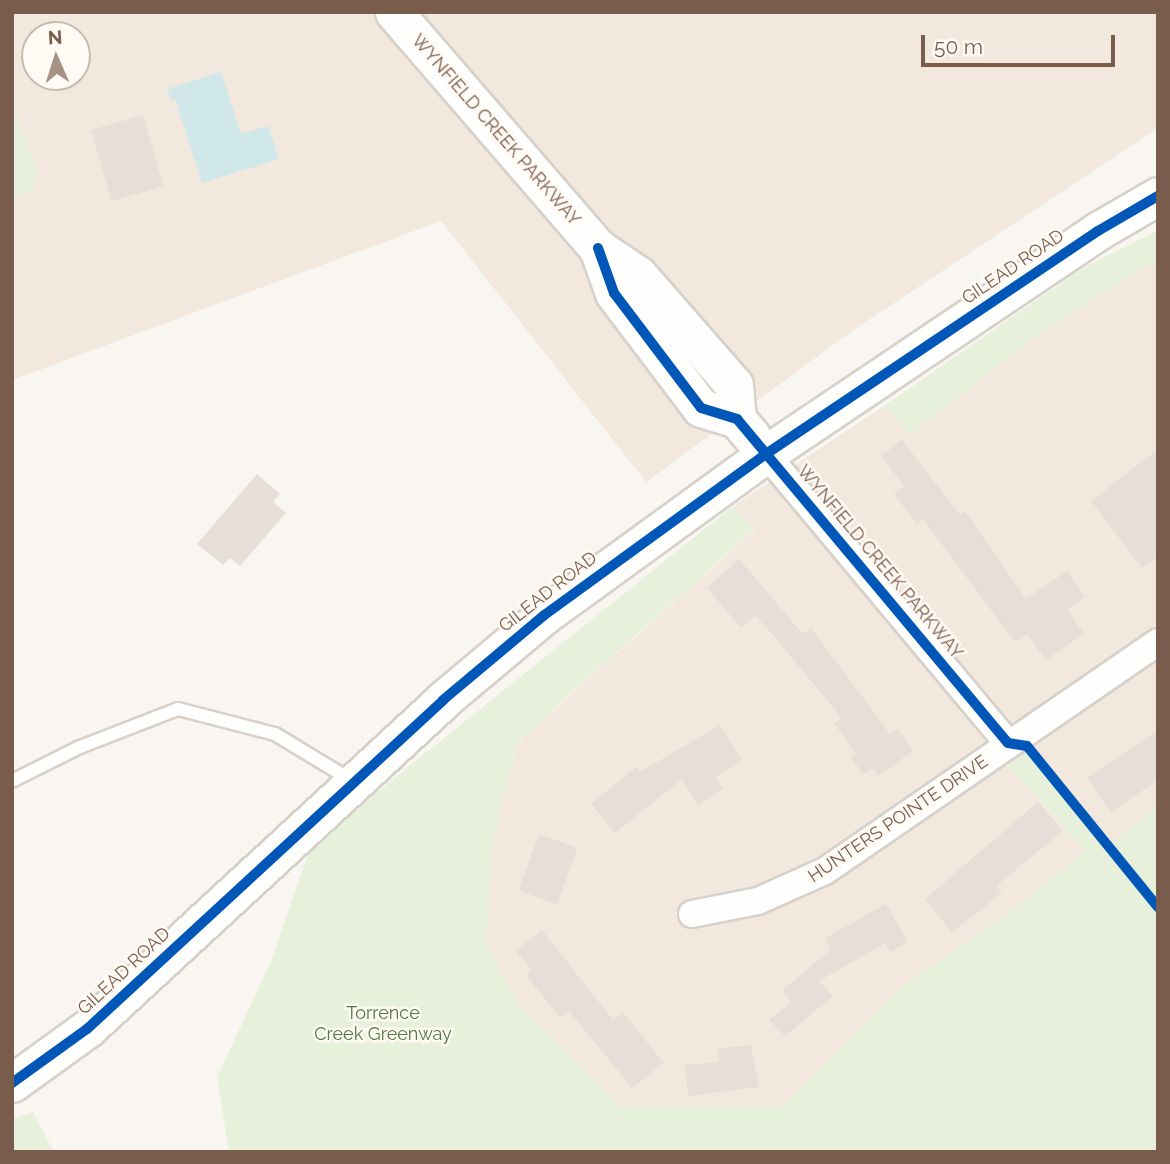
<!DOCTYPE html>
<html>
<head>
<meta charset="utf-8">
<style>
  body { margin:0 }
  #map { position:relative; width:1170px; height:1164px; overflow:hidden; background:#f9f5f0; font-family:Raleway,sans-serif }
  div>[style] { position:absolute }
  .residential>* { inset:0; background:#f2e8de }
  .green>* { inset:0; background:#e7f0db }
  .water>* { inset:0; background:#d0e8ea }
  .building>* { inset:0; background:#e6ded7; transform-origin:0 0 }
  .roads { filter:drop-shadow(2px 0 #d7d1cb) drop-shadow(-2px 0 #d7d1cb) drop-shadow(0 2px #d7d1cb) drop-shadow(0 -2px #d7d1cb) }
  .lane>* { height:12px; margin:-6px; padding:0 6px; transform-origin:6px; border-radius:6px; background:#fefefd }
  .street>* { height:26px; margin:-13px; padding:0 13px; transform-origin:13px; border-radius:13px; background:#fefefd }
  .secondary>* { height:37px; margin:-18.5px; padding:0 18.5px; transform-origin:18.5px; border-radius:18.5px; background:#fefefd }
  .cycleway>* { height:10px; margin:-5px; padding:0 5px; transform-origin:5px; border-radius:5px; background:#0057b8 }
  span { translate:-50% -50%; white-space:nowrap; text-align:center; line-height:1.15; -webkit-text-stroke:5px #fffaf3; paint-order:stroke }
  .street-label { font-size:18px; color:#7a5c4d }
  .park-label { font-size:18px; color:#537a41 }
  .frame { position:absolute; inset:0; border:14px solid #7a5c4d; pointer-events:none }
  .north { position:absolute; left:21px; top:21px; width:70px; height:70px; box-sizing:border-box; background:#fffaf3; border:2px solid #cabbb1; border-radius:50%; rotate:357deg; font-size:19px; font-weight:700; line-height:28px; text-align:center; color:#7a5c4d }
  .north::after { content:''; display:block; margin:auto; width:24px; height:32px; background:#a69286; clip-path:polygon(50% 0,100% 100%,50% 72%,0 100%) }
  .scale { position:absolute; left:921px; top:35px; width:194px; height:32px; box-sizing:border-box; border:4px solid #7a5c4d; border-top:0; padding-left:9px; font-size:21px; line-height:24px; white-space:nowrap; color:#7a5c4d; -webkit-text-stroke:5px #fffaf3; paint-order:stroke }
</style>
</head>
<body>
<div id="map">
  <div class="residential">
    <div style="clip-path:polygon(evenodd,12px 12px,1158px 12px,1158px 128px,855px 329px,646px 482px,441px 221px,12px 380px,12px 12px,35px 35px,77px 35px,77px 77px,35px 77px,35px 35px)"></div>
    <div style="clip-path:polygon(1158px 258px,1158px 807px,1113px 842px,1030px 748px,1007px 765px,1085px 851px,1015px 908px,899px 989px,784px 1107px,620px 1107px,521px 1008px,486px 945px,493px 838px,517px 743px,756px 529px,732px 507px,884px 406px,910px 434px,1038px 335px,1123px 276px)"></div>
  </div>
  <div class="green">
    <div style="clip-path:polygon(12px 99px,38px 176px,31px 192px,12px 198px)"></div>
    <div style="clip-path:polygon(1158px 230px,1158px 258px,1038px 335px,910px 435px,884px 406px,1083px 268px)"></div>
    <div style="clip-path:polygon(732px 507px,756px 528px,517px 742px,493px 838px,486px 945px,521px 1008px,620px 1107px,784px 1107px,899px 989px,1015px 908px,1085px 851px,1007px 764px,1030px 748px,1112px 842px,1158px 807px,1158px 1152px,229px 1152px,217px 1077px,271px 962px,311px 845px)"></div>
    <div style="clip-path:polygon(33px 1112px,54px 1152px,12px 1152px,12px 1119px)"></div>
  </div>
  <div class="water">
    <div style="clip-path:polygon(221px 72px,241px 134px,268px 126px,279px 159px,202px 183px,175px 99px,171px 100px,167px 89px)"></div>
  </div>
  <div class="building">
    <div style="left:143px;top:115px;width:74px;height:54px;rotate:74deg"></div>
    <div style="clip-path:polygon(902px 440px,960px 515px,965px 511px,1026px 599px,1067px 571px,1085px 597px,1067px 609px,1084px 634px,1046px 660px,1027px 634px,1015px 642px,923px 519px,917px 524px,894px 494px,904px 486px,881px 456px)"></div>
    <div style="clip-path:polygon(1158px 449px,1158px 557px,1142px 568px,1091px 501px)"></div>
    <div style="clip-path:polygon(257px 474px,280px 494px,273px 502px,286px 513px,240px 566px,230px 558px,223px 565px,197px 544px)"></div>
    <div style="clip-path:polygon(739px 559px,803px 634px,811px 628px,890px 734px,898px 729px,913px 751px,878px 776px,872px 768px,863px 774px,851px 758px,856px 754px,834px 723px,842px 718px,768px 629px,755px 616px,741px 628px,707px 588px)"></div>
    <div style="clip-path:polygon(720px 725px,742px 760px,715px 777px,723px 789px,698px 805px,682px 779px,615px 833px,591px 804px,636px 767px,640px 772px)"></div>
    <div style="clip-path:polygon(1158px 730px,1158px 780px,1111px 812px,1087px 778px)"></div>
    <div style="clip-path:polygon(1038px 802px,1063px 831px,996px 886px,1002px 893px,952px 932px,925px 899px)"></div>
    <div style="left:539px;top:834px;width:41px;height:60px;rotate:20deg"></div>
    <div style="clip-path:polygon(886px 904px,908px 942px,890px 952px,885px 943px,819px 981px,833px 996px,785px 1036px,769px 1020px,791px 1002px,782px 991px,831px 949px,825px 938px)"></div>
    <div style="clip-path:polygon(542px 930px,613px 1020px,623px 1012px,664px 1063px,632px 1088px,569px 1011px,560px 1018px,526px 975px,532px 970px,516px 951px)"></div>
    <div style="clip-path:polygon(751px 1045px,759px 1087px,688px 1096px,685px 1065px,719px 1062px,717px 1049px)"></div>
  </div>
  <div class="roads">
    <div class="lane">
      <div style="left:12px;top:781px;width:76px;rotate:-26.6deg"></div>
      <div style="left:80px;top:747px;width:105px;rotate:-21.2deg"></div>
      <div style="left:178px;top:709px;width:100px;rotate:14.5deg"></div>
      <div style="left:275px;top:734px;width:89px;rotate:31.2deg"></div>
    </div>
    <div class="street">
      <div style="left:766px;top:454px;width:377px;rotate:50.1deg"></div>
      <div style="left:692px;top:914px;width:67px;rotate:-11.1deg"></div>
      <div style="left:758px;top:901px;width:73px;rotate:-24.1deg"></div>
      <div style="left:825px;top:871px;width:404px;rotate:-34.5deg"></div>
    </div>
    <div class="secondary">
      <div style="left:394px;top:12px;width:312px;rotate:49.2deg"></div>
      <div style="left:598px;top:248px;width:48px;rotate:34deg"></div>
      <div style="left:638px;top:275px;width:146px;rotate:48.9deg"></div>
      <div style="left:734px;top:385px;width:34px;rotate:85deg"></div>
      <div style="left:598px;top:248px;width:48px;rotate:70.4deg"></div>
      <div style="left:614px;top:293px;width:144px;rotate:52.9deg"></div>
      <div style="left:701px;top:408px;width:38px;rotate:17deg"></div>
      <div style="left:737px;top:419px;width:23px;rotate:50deg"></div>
      <div style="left:12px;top:1083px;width:92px;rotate:-35.8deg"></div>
      <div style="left:87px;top:1029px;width:485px;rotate:-42.7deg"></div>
      <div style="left:443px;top:700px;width:131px;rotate:-40deg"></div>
      <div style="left:543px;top:616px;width:276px;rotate:-36deg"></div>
      <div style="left:766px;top:454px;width:400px;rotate:-33.9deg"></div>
      <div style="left:1098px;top:231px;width:69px;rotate:-30.3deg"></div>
    </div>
  </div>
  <div class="cycleway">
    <div style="left:598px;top:248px;width:48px;rotate:70.4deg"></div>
    <div style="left:614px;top:293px;width:144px;rotate:52.9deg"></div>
    <div style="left:701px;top:408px;width:38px;rotate:17deg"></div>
    <div style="left:737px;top:419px;width:422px;rotate:50.1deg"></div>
    <div style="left:1008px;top:743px;width:19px;rotate:9deg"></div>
    <div style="left:1027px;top:746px;width:208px;rotate:50.9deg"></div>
    <div style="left:12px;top:1083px;width:92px;rotate:-35.8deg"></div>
    <div style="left:87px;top:1029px;width:485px;rotate:-42.7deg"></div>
    <div style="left:443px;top:700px;width:131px;rotate:-40deg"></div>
    <div style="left:543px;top:616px;width:276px;rotate:-36deg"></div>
    <div style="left:766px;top:454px;width:400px;rotate:-33.9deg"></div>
    <div style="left:1098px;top:231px;width:69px;rotate:-30.3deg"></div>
  </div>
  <div class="street-label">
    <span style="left:496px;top:130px;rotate:49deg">WYNFIELD CREEK PARKWAY</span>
    <span style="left:1013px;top:267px;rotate:-34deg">GILEAD ROAD</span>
    <span style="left:880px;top:562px;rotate:50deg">WYNFIELD CREEK PARKWAY</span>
    <span style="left:548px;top:592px;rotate:-38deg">GILEAD ROAD</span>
    <span style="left:898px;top:819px;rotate:-34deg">HUNTERS POINTE DRIVE</span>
    <span style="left:124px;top:971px;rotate:-43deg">GILEAD ROAD</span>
  </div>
  <div class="park-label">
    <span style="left:383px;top:1024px">Torrence<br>Creek Greenway</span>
  </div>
  <div class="frame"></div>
  <div class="north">N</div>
  <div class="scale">50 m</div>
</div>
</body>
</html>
